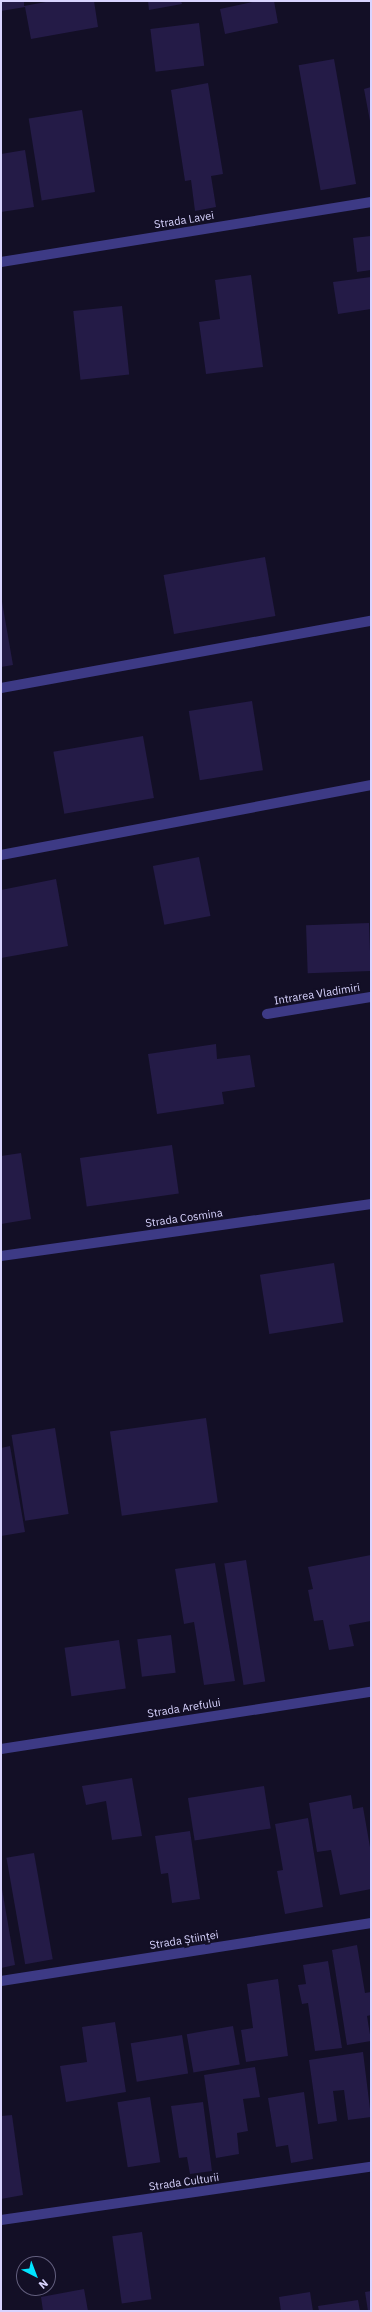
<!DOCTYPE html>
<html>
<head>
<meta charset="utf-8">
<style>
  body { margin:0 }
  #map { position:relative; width:372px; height:2312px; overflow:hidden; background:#130f26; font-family:"IBM Plex Sans",sans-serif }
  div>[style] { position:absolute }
  .building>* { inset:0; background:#241b47; transform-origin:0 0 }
  .service>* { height:10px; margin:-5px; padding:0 5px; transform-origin:5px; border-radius:5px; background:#3d3a85 }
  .minor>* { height:10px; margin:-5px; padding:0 5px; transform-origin:5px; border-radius:5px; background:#3d3a85 }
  span { translate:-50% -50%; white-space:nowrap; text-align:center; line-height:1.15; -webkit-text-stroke:3.5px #130f26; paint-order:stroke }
  .street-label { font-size:11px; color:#d9d4ff }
  .frame { position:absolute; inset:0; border:2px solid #d9d4ff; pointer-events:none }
  .north { position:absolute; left:16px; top:2256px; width:40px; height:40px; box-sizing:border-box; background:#130f26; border:1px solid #625e7d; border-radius:50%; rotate:138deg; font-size:11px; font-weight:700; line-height:16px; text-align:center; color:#d9d4ff }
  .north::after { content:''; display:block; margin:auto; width:14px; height:18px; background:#00e5ff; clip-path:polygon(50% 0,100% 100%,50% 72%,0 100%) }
</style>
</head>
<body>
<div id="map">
  <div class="building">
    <div style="clip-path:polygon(1px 1px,24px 1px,24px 6px,51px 1px,94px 1px,98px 27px,31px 39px,25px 7px,1px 11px)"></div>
    <div style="clip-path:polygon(148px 1px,181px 1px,182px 4px,149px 10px)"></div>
    <div style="clip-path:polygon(257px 1px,274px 1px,278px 23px,225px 34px,220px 9px)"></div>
    <div style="left:199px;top:23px;width:43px;height:49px;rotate:83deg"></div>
    <div style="left:334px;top:59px;width:127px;height:36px;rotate:80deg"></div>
    <div style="clip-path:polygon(208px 83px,223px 174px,211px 176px,216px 207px,195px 211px,191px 180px,185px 181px,171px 90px)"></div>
    <div style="clip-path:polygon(371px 87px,371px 121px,370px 121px,364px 89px)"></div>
    <div style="left:82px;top:110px;width:83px;height:54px;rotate:81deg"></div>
    <div style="clip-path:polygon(25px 150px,34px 207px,1px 212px,1px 154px)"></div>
    <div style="clip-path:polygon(371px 236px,371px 270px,357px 272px,353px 238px)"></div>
    <div style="clip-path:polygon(251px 275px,263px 367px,206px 374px,199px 322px,220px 319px,215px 280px)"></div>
    <div style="clip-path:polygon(371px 277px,371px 309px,338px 314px,333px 282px)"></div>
    <div style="left:122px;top:306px;width:69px;height:49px;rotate:84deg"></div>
    <div style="left:265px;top:557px;width:60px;height:103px;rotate:80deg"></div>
    <div style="clip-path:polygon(1px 596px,13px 665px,1px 667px)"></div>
    <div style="left:252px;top:701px;width:70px;height:64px;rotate:81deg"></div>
    <div style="left:143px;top:736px;width:63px;height:91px;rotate:80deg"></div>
    <div style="left:199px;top:857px;width:60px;height:47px;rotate:79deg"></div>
    <div style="clip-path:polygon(56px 879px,68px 946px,1px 958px,1px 890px)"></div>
    <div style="left:369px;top:923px;width:48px;height:63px;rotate:88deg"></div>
    <div style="clip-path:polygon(216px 1044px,217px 1059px,250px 1055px,255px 1087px,222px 1092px,224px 1104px,157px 1114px,148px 1054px)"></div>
    <div style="left:172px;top:1145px;width:49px;height:93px;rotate:82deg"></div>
    <div style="clip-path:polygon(21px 1153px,31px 1219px,1px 1224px,1px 1156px)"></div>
    <div style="left:334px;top:1263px;width:60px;height:75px;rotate:81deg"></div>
    <div style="left:206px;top:1418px;width:85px;height:97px;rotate:82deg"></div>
    <div style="left:55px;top:1428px;width:87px;height:44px;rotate:81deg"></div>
    <div style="clip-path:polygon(10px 1446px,25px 1532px,1px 1536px,1px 1448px)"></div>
    <div style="clip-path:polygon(371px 1555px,371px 1621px,349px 1625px,354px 1646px,329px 1650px,323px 1620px,314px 1621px,308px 1590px,313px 1589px,308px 1567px)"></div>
    <div style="left:246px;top:1560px;width:123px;height:22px;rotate:81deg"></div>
    <div style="clip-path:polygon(215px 1563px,235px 1681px,204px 1685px,194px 1622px,184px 1624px,175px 1569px)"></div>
    <div style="left:171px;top:1635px;width:38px;height:34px;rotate:83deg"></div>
    <div style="left:119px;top:1640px;width:49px;height:55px;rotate:82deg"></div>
    <div style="clip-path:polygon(132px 1778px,142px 1836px,112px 1840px,106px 1801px,86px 1805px,82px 1786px)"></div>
    <div style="left:264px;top:1786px;width:43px;height:77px;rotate:81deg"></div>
    <div style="clip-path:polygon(351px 1795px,353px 1809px,363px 1807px,371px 1853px,371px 1889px,340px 1895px,331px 1850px,317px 1852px,309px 1803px)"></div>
    <div style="clip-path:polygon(308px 1818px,323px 1907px,285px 1914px,277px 1871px,283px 1870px,275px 1824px)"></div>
    <div style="clip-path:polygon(190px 1831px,200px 1899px,172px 1903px,168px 1873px,161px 1874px,155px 1836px)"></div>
    <div style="left:34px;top:1853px;width:108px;height:28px;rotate:80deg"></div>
    <div style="clip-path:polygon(1px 1883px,15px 1965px,1px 1968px)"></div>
    <div style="clip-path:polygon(357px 1945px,365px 1993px,371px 1992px,371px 2015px,367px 2016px,371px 2041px,347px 2045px,332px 1950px)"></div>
    <div style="clip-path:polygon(328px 1961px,342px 2048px,315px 2051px,308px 2003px,302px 2004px,298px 1985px,306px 1984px,303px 1965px)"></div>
    <div style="clip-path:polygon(278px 1979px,288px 2056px,246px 2062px,241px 2030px,253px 2028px,247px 1984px)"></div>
    <div style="clip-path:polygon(115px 2022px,126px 2092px,66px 2102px,60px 2066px,87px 2062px,82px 2027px)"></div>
    <div style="left:233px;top:2026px;width:39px;height:47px;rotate:80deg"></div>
    <div style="left:182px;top:2035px;width:39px;height:52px;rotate:81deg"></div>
    <div style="clip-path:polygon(363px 2052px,371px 2117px,348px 2120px,344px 2090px,333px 2091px,337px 2121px,318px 2124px,309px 2060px)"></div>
    <div style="clip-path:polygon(255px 2067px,260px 2097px,243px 2099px,248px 2131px,237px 2133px,239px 2154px,216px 2158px,204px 2075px)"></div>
    <div style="clip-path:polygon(304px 2092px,313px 2159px,291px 2163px,288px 2145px,276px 2147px,268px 2098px)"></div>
    <div style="left:150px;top:2097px;width:66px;height:33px;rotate:81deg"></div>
    <div style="clip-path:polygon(203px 2102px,212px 2171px,190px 2174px,187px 2157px,179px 2158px,171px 2106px)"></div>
    <div style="clip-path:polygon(12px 2115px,23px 2195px,1px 2199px,1px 2116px)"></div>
    <div style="left:142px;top:2232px;width:68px;height:30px;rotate:82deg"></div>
    <div style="clip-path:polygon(84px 2289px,88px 2311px,43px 2311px,41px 2297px)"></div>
    <div style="clip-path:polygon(371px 2291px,371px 2311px,368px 2311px,365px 2292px)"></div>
    <div style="clip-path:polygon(310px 2292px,313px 2311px,281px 2311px,279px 2297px)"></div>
    <div style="clip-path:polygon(358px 2300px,360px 2311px,319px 2311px,318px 2306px)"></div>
  </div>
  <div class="service">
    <div style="left:1px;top:855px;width:377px;rotate:-10.7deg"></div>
  </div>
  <div class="minor">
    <div style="left:1px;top:262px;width:375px;rotate:-9.2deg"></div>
    <div style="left:1px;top:688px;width:376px;rotate:-10.3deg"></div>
    <div style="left:267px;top:1014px;width:105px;rotate:-9.3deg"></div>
    <div style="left:1px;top:1256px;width:374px;rotate:-8deg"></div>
    <div style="left:1px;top:1749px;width:374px;rotate:-8.8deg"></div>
    <div style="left:1px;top:1981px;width:375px;rotate:-8.9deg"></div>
    <div style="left:1px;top:2220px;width:374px;rotate:-8.2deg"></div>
  </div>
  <div class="street-label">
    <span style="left:184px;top:220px;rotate:-9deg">Strada Lavei</span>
    <span style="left:317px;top:994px;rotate:-9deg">Intrarea Vladimiri</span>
    <span style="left:184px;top:1218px;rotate:-8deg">Strada Cosmina</span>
    <span style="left:184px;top:1708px;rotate:-9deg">Strada Arefului</span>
    <span style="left:184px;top:1940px;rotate:-9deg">Strada Științei</span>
    <span style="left:184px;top:2182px;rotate:-8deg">Strada Culturii</span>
  </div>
  <div class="frame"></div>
  <div class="north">N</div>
</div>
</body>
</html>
